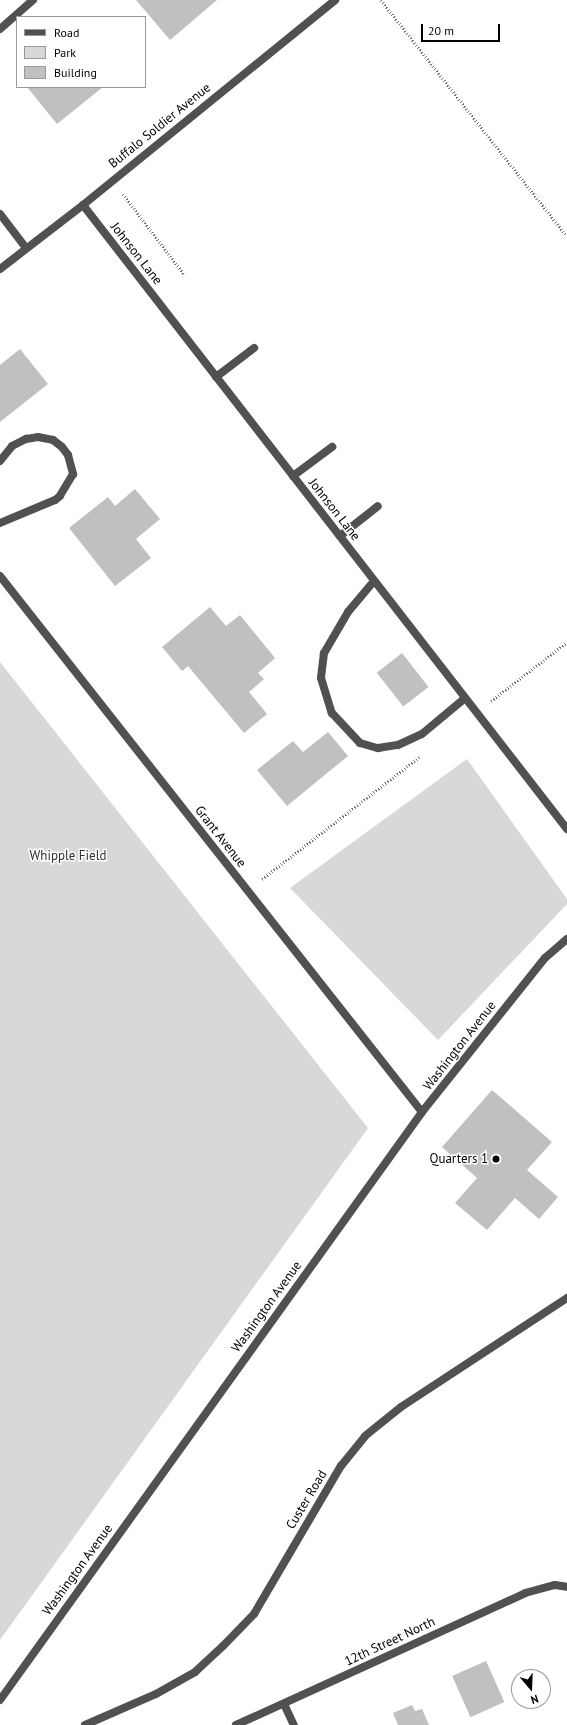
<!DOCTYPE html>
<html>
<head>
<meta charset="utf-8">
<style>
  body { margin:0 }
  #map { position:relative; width:567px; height:1725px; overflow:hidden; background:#fff; font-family:"PT Sans",sans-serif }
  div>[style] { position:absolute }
  .green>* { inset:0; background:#d8d8d8 }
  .building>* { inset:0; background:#c0c0c0; transform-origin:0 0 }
  .path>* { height:2.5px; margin-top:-1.25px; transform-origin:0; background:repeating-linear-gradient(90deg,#737373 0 1px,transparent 0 3px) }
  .service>* { height:8px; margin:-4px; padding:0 4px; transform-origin:4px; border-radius:4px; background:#515151 }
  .minor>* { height:8px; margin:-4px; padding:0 4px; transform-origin:4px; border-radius:4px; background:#515151 }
  .tertiary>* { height:8px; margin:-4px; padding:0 4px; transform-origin:4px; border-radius:4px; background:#515151 }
  .dots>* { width:11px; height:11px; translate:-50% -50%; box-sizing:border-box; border:2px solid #fff; border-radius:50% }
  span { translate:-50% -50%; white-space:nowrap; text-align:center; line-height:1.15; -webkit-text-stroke:3px #fff; paint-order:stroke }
  .street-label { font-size:13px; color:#000 }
  .park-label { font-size:13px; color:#2f2f2f }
  .poi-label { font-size:13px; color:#000 }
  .right { translate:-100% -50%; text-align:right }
  .legend { position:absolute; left:16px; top:16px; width:130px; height:72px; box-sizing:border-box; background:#fff; border:1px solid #999; margin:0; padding:5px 7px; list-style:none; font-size:12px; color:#000 }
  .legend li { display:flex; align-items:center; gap:8px; height:20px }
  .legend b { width:20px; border:1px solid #999 }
  .north { position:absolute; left:511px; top:1669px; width:40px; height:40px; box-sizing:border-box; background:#fff; border:1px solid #999; border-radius:50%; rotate:161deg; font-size:11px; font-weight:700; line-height:16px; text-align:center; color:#000 }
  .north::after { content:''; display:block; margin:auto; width:14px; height:18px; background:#000; clip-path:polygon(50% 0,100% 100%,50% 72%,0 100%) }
  .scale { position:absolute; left:421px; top:24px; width:79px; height:18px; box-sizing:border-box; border:2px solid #000; border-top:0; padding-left:5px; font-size:12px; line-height:14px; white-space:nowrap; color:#000; -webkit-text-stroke:3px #fff; paint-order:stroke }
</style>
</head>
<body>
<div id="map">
  <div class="green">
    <div style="clip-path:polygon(0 662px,368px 1128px,0 1640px)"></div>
    <div style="clip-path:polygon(467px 759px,567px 899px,567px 904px,438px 1040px,290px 888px)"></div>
  </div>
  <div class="building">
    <div style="clip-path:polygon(136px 0,217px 0,170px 40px)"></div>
    <div style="clip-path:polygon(27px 87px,103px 87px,57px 124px)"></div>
    <div style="clip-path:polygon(20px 349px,48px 384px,0 422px,0 365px)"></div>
    <div style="clip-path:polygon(135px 489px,160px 519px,136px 539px,151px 558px,115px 586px,69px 528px,108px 497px,115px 506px)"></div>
    <div style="clip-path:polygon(210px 607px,226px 626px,240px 615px,275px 658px,258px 673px,264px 679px,249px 692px,267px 714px,244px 733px,188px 666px,182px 671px,162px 647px)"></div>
    <div style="left:402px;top:653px;width:43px;height:32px;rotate:52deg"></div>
    <div style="clip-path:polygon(328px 732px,348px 756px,287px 806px,257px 770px,293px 741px,303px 752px)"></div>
    <div style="clip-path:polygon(492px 1090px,552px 1142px,527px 1170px,558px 1197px,539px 1219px,515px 1198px,487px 1230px,455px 1203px,477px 1178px,442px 1147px)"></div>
    <div style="left:486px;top:1661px;width:45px;height:37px;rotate:66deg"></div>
    <div style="clip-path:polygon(412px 1705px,415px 1711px,422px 1709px,429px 1725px,398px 1725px,393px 1713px)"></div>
  </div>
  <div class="path">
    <div style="left:381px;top:0;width:300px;rotate:51.8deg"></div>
    <div style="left:123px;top:194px;width:101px;rotate:52.7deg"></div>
    <div style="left:491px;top:701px;width:96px;rotate:-37.8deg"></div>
    <div style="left:262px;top:879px;width:199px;rotate:-37.8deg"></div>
  </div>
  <div class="service">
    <div style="left:216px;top:377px;width:48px;rotate:-37.3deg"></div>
    <div style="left:0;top:461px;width:19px;rotate:-51deg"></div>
    <div style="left:12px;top:446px;width:16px;rotate:-27deg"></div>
    <div style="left:26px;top:439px;width:12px;rotate:-9deg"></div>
    <div style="left:38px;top:437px;width:15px;rotate:11deg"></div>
    <div style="left:53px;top:440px;width:11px;rotate:38deg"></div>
    <div style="left:62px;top:447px;width:10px;rotate:53deg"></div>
    <div style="left:68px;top:455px;width:20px;rotate:75deg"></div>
    <div style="left:73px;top:474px;width:26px;rotate:121deg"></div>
    <div style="left:60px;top:496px;width:6px;rotate:141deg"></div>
    <div style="left:55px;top:500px;width:60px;rotate:157.3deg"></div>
    <div style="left:293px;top:476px;width:49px;rotate:-36.6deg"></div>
    <div style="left:340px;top:536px;width:48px;rotate:-38.3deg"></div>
    <div style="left:374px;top:581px;width:40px;rotate:130deg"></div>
    <div style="left:348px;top:612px;width:48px;rotate:120.3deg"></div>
    <div style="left:324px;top:653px;width:25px;rotate:97deg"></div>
    <div style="left:321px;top:678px;width:37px;rotate:73deg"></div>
    <div style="left:332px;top:713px;width:41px;rotate:47deg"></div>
    <div style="left:360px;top:743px;width:19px;rotate:16deg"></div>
    <div style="left:378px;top:748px;width:20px;rotate:-9deg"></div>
    <div style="left:398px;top:745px;width:26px;rotate:-25deg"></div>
    <div style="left:422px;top:734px;width:56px;rotate:-39.9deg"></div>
  </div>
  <div class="minor">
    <div style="left:0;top:29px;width:44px;rotate:-41.3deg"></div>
    <div style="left:83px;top:205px;width:790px;rotate:52.2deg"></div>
    <div style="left:0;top:214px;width:43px;rotate:52.6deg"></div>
    <div style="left:0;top:576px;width:682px;rotate:51.79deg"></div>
    <div style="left:0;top:1700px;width:724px;rotate:-54.33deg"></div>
    <div style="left:422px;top:1112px;width:197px;rotate:-51.4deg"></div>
    <div style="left:545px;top:958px;width:29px;rotate:-41deg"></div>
    <div style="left:284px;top:1704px;width:23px;rotate:65deg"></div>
    <div style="left:85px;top:1725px;width:77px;rotate:-23.6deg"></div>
    <div style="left:156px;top:1694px;width:45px;rotate:-29.4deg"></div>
    <div style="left:195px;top:1672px;width:38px;rotate:-43deg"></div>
    <div style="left:223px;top:1646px;width:45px;rotate:-45.9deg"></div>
    <div style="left:254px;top:1614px;width:172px;rotate:-59.6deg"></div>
    <div style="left:341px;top:1466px;width:38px;rotate:-51deg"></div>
    <div style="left:365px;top:1436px;width:46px;rotate:-38.9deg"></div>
    <div style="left:401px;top:1407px;width:199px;rotate:-33.3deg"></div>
    <div style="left:236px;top:1725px;width:318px;rotate:-24.5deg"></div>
    <div style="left:525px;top:1593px;width:31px;rotate:-15deg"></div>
    <div style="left:555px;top:1585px;width:12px;rotate:9deg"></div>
  </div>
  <div class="tertiary">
    <div style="left:0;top:269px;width:105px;rotate:-37.6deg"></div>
    <div style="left:83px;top:205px;width:325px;rotate:-39.1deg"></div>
  </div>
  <div class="dots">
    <div style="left:496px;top:1159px;background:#000"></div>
  </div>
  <div class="street-label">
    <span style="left:160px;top:126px;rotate:-39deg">Buffalo Soldier Avenue</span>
    <span style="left:136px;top:254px;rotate:52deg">Johnson Lane</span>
    <span style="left:334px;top:510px;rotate:52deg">Johnson Lane</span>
    <span style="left:220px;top:837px;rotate:52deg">Grant Avenue</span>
    <span style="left:460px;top:1046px;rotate:-52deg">Washington Avenue</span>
    <span style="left:267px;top:1307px;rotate:-54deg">Washington Avenue</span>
    <span style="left:307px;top:1500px;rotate:-59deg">Custer Road</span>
    <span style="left:78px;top:1570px;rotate:-54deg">Washington Avenue</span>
    <span style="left:390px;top:1642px;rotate:-25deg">12th Street North</span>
  </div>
  <div class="park-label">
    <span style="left:68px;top:856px">Whipple Field</span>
  </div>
  <div class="poi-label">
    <span class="right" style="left:488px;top:1159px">Quarters 1</span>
  </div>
  <ul class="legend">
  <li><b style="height:5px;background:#515151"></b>Road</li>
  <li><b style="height:11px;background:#d8d8d8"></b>Park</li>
  <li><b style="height:11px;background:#c0c0c0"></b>Building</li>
  </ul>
  <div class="north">N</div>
  <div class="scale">20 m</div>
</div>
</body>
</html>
